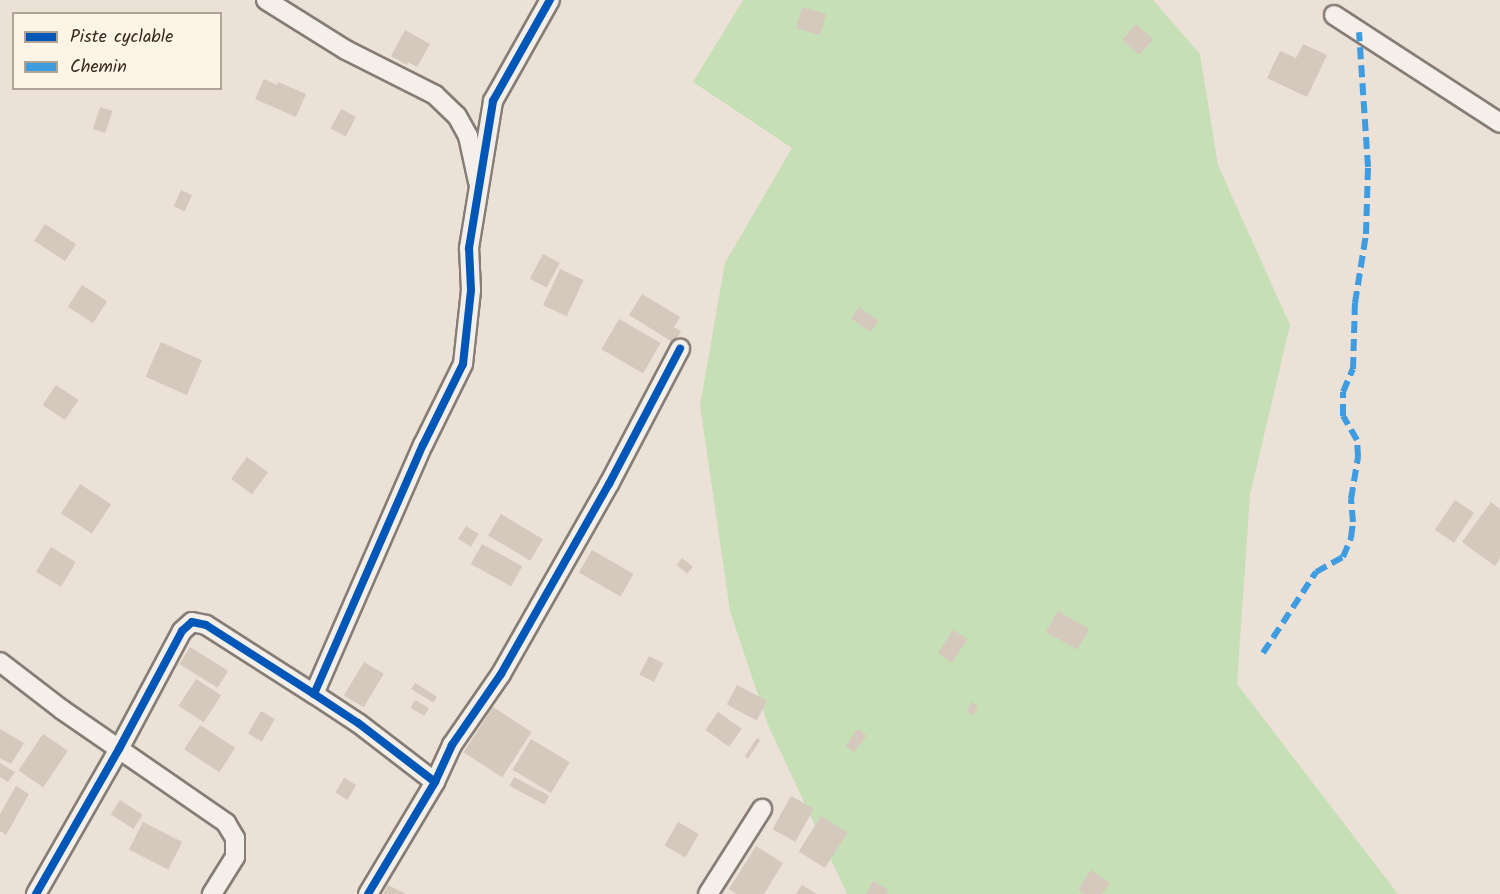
<!DOCTYPE html>
<html>
<head>
<meta charset="utf-8">
<style>
  body { margin:0 }
  #map { position:relative; width:1500px; height:894px; overflow:hidden; background:#ebe1d6; font-family:Kalam,sans-serif }
  div>[style] { position:absolute }
  .green>* { inset:0; background:#c7dfb7 }
  .building>* { inset:0; background:#d5c8bd; transform-origin:0 0 }
  .roads { filter:drop-shadow(2px 0 #857d76) drop-shadow(-2px 0 #857d76) drop-shadow(0 2px #857d76) drop-shadow(0 -2px #857d76) }
  .minor>* { height:18px; margin:-9px; padding:0 9px; transform-origin:9px; border-radius:9px; background:#f4efe9 }
  .quiet>* { height:6px; margin-top:-3px; transform-origin:0; background:repeating-linear-gradient(90deg,#3f9ce0 0 12px,transparent 0 18px) }
  .cycleway>* { height:8px; margin:-4px; padding:0 4px; transform-origin:4px; border-radius:4px; background:#0057b8 }
  span { translate:-50% -50%; white-space:nowrap; text-align:center; line-height:1.15; -webkit-text-stroke:6px #fcf5e5; paint-order:stroke }
  .legend { position:absolute; left:12px; top:12px; width:210px; height:78px; box-sizing:border-box; background:#fcf5e5; border:2px solid #afa495; margin:0; padding:8px 10px; list-style:none; font-size:18px; color:#3b2a1e }
  .legend li { display:flex; align-items:center; gap:12px; height:30px }
  .legend b { width:30px; border:2px solid #afa495 }
</style>
</head>
<body>
<div id="map">
  <div class="green">
    <div style="clip-path:polygon(743px 0,1153px 0,1200px 54px,1218px 165px,1290px 325px,1250px 495px,1237px 684px,1398px 894px,847px 894px,768px 725px,730px 611px,700px 405px,725px 263px,792px 148px,693px 82px)"></div>
  </div>
  <div class="building">
    <div style="left:802px;top:7px;width:25px;height:22px;rotate:16deg"></div>
    <div style="left:1136px;top:24px;width:23px;height:21px;rotate:41deg"></div>
    <div style="clip-path:polygon(405px 30px,430px 44px,417px 67px,408px 62px,407px 65px,391px 56px)"></div>
    <div style="clip-path:polygon(1303px 44px,1327px 55px,1307px 97px,1267px 78px,1280px 51px,1296px 58px)"></div>
    <div style="clip-path:polygon(264px 79px,277px 85px,278px 82px,306px 94px,296px 117px,255px 99px)"></div>
    <div style="left:100px;top:107px;width:13px;height:23px;rotate:18deg"></div>
    <div style="left:341px;top:109px;width:17px;height:22px;rotate:28deg"></div>
    <div style="left:181px;top:190px;width:12px;height:18px;rotate:24deg"></div>
    <div style="left:45px;top:224px;width:37px;height:20px;rotate:33deg"></div>
    <div style="left:543px;top:254px;width:19px;height:28px;rotate:28deg"></div>
    <div style="left:560px;top:269px;width:26px;height:40px;rotate:25deg"></div>
    <div style="left:82px;top:285px;width:30px;height:26px;rotate:33deg"></div>
    <div style="clip-path:polygon(642px 294px,680px 317px,674px 327px,681px 331px,674px 343px,629px 315px)"></div>
    <div style="left:859px;top:307px;width:24px;height:14px;rotate:35deg"></div>
    <div style="left:619px;top:319px;width:48px;height:35px;rotate:30deg"></div>
    <div style="left:161px;top:342px;width:45px;height:38px;rotate:24deg"></div>
    <div style="left:56px;top:385px;width:27px;height:24px;rotate:34deg"></div>
    <div style="left:247px;top:457px;width:26px;height:27px;rotate:36deg"></div>
    <div style="left:80px;top:484px;width:37px;height:35px;rotate:33deg"></div>
    <div style="left:1455px;top:500px;width:23px;height:36px;rotate:34deg"></div>
    <div style="clip-path:polygon(1491px 502px,1500px 509px,1500px 558px,1495px 566px,1462px 542px)"></div>
    <div style="left:501px;top:514px;width:49px;height:25px;rotate:31deg"></div>
    <div style="left:466px;top:526px;width:15px;height:15px;rotate:32deg"></div>
    <div style="left:482px;top:544px;width:46px;height:23px;rotate:29deg"></div>
    <div style="left:51px;top:547px;width:29px;height:29px;rotate:31deg"></div>
    <div style="left:592px;top:550px;width:48px;height:26px;rotate:30deg"></div>
    <div style="left:682px;top:558px;width:14px;height:9px;rotate:39deg"></div>
    <div style="left:1058px;top:611px;width:36px;height:24px;rotate:30deg"></div>
    <div style="left:953px;top:630px;width:17px;height:28px;rotate:33deg"></div>
    <div style="left:190px;top:647px;width:45px;height:20px;rotate:32deg"></div>
    <div style="left:649px;top:656px;width:16px;height:21px;rotate:27deg"></div>
    <div style="left:364px;top:662px;width:23px;height:39px;rotate:31deg"></div>
    <div style="left:196px;top:679px;width:30px;height:32px;rotate:33deg"></div>
    <div style="left:415px;top:683px;width:26px;height:7px;rotate:32deg"></div>
    <div style="left:737px;top:685px;width:34px;height:22px;rotate:28deg"></div>
    <div style="left:415px;top:700px;width:16px;height:9px;rotate:30deg"></div>
    <div style="clip-path:polygon(971px 702px,978px 706px,973px 715px,967px 712px)"></div>
    <div style="left:493px;top:707px;width:46px;height:54px;rotate:33deg"></div>
    <div style="left:261px;top:711px;width:16px;height:26px;rotate:30deg"></div>
    <div style="left:718px;top:712px;width:29px;height:22px;rotate:35deg"></div>
    <div style="left:200px;top:725px;width:42px;height:29px;rotate:33deg"></div>
    <div style="clip-path:polygon(0 729px,24px 743px,11px 764px,0 758px)"></div>
    <div style="left:858px;top:729px;width:11px;height:21px;rotate:38deg"></div>
    <div style="left:43px;top:734px;width:30px;height:44px;rotate:34deg"></div>
    <div style="left:757px;top:738px;width:4px;height:22px;rotate:34deg"></div>
    <div style="left:531px;top:739px;width:45px;height:36px;rotate:31deg"></div>
    <div style="clip-path:polygon(0 763px,15px 772px,8px 782px,0 777px)"></div>
    <div style="left:514px;top:777px;width:40px;height:10px;rotate:28deg"></div>
    <div style="left:344px;top:778px;width:14px;height:17px;rotate:30deg"></div>
    <div style="clip-path:polygon(16px 786px,29px 794px,6px 835px,0 831px,0 814px)"></div>
    <div style="left:791px;top:796px;width:26px;height:38px;rotate:29deg"></div>
    <div style="left:120px;top:800px;width:27px;height:17px;rotate:33deg"></div>
    <div style="left:821px;top:816px;width:31px;height:42px;rotate:32deg"></div>
    <div style="left:143px;top:822px;width:44px;height:31px;rotate:27deg"></div>
    <div style="left:678px;top:822px;width:24px;height:27px;rotate:30deg"></div>
    <div style="clip-path:polygon(756px 846px,783px 863px,764px 894px,736px 894px,729px 889px)"></div>
    <div style="clip-path:polygon(1091px 870px,1110px 883px,1102px 894px,1085px 894px,1078px 889px)"></div>
    <div style="clip-path:polygon(873px 881px,889px 890px,887px 894px,866px 894px)"></div>
    <div style="clip-path:polygon(388px 885px,406px 894px,383px 894px)"></div>
    <div style="clip-path:polygon(802px 885px,817px 894px,796px 894px)"></div>
  </div>
  <div class="roads">
    <div class="minor">
      <div style="left:266px;top:0;width:94px;rotate:32deg"></div>
      <div style="left:346px;top:50px;width:100px;rotate:26.8deg"></div>
      <div style="left:435px;top:95px;width:30px;rotate:44deg"></div>
      <div style="left:457px;top:116px;width:23px;rotate:61deg"></div>
      <div style="left:468px;top:136px;width:47px;rotate:77.7deg"></div>
      <div style="left:1334px;top:15px;width:198px;rotate:33deg"></div>
      <div style="left:0;top:662px;width:77px;rotate:37.6deg"></div>
      <div style="left:61px;top:709px;width:201px;rotate:34.6deg"></div>
      <div style="left:226px;top:823px;width:17px;rotate:59deg"></div>
      <div style="left:235px;top:838px;width:19px;rotate:90deg"></div>
      <div style="left:235px;top:857px;width:44px;rotate:121.9deg"></div>
      <div style="left:435px;top:782px;width:97px;rotate:-142.5deg"></div>
      <div style="left:358px;top:723px;width:53px;rotate:-146.6deg"></div>
      <div style="left:314px;top:694px;width:272px;rotate:-66.4deg"></div>
      <div style="left:423px;top:445px;width:90px;rotate:-63.7deg"></div>
      <div style="left:463px;top:364px;width:74px;rotate:-83.8deg"></div>
      <div style="left:471px;top:290px;width:42px;rotate:-92.7deg"></div>
      <div style="left:469px;top:248px;width:149px;rotate:-80.7deg"></div>
      <div style="left:493px;top:101px;width:116px;rotate:-60.6deg"></div>
      <div style="left:36px;top:894px;width:167px;rotate:-60.2deg"></div>
      <div style="left:119px;top:749px;width:134px;rotate:-61.9deg"></div>
      <div style="left:182px;top:631px;width:13px;rotate:-42deg"></div>
      <div style="left:192px;top:622px;width:14px;rotate:12deg"></div>
      <div style="left:206px;top:625px;width:128px;rotate:32.6deg"></div>
      <div style="left:368px;top:894px;width:131px;rotate:-59.1deg"></div>
      <div style="left:435px;top:782px;width:41px;rotate:-65.3deg"></div>
      <div style="left:452px;top:745px;width:86px;rotate:-55.4deg"></div>
      <div style="left:501px;top:674px;width:219px;rotate:-60.4deg"></div>
      <div style="left:609px;top:484px;width:153px;rotate:-62.3deg"></div>
      <div style="left:708px;top:894px;width:101px;rotate:-57.6deg"></div>
    </div>
  </div>
  <div class="quiet">
    <div style="left:1263px;top:653px;width:97px;rotate:-56.8deg"></div>
    <div style="left:1316px;top:572px;width:31px;rotate:-29deg"></div>
    <div style="left:1343px;top:557px;width:21px;rotate:-67deg"></div>
    <div style="left:1351px;top:538px;width:16px;rotate:-83deg"></div>
    <div style="left:1353px;top:522px;width:23px;rotate:-95deg"></div>
    <div style="left:1351px;top:499px;width:43px;rotate:-80.5deg"></div>
    <div style="left:1358px;top:457px;width:17px;rotate:-93deg"></div>
    <div style="left:1357px;top:440px;width:28px;rotate:-120deg"></div>
    <div style="left:1343px;top:416px;width:24px;rotate:-90deg"></div>
    <div style="left:1343px;top:392px;width:25px;rotate:-67deg"></div>
    <div style="left:1353px;top:369px;width:66px;rotate:-88.3deg"></div>
    <div style="left:1355px;top:303px;width:70px;rotate:-80.9deg"></div>
    <div style="left:1366px;top:234px;width:67px;rotate:-88.3deg"></div>
    <div style="left:1368px;top:167px;width:135px;rotate:-93.8deg"></div>
  </div>
  <div class="cycleway">
    <div style="left:435px;top:782px;width:97px;rotate:-142.5deg"></div>
    <div style="left:358px;top:723px;width:53px;rotate:-146.6deg"></div>
    <div style="left:314px;top:694px;width:272px;rotate:-66.4deg"></div>
    <div style="left:423px;top:445px;width:90px;rotate:-63.7deg"></div>
    <div style="left:463px;top:364px;width:74px;rotate:-83.8deg"></div>
    <div style="left:471px;top:290px;width:42px;rotate:-92.7deg"></div>
    <div style="left:469px;top:248px;width:149px;rotate:-80.7deg"></div>
    <div style="left:493px;top:101px;width:116px;rotate:-60.6deg"></div>
    <div style="left:36px;top:894px;width:167px;rotate:-60.2deg"></div>
    <div style="left:119px;top:749px;width:134px;rotate:-61.9deg"></div>
    <div style="left:182px;top:631px;width:13px;rotate:-42deg"></div>
    <div style="left:192px;top:622px;width:14px;rotate:12deg"></div>
    <div style="left:206px;top:625px;width:128px;rotate:32.6deg"></div>
    <div style="left:368px;top:894px;width:131px;rotate:-59.1deg"></div>
    <div style="left:435px;top:782px;width:41px;rotate:-65.3deg"></div>
    <div style="left:452px;top:745px;width:86px;rotate:-55.4deg"></div>
    <div style="left:501px;top:674px;width:219px;rotate:-60.4deg"></div>
    <div style="left:609px;top:484px;width:153px;rotate:-62.3deg"></div>
  </div>
  <ul class="legend">
  <li><b style="height:8px;background:#0057b8"></b>Piste cyclable</li>
  <li><b style="height:8px;background:#3f9ce0"></b>Chemin</li>
  </ul>
</div>
</body>
</html>
